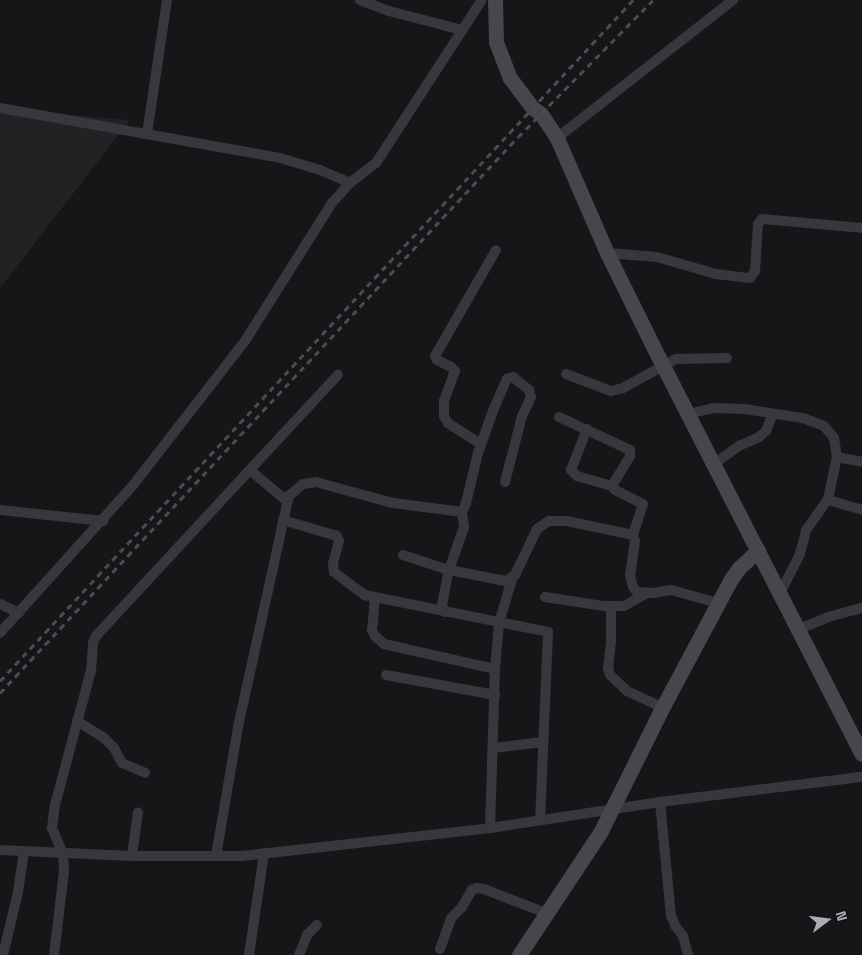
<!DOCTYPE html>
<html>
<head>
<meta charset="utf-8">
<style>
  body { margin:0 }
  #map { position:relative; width:862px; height:955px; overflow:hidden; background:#161618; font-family:"Space Grotesk",sans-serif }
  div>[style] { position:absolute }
  .built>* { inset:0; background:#222225 }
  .street>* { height:10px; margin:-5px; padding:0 5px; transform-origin:5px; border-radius:5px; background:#37383d }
  .secondary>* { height:15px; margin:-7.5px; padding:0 7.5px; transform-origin:7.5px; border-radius:7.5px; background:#45474d }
  .rail>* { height:3px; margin-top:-1.5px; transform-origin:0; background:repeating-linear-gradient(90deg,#4a4c52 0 6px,transparent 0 11px) }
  span { translate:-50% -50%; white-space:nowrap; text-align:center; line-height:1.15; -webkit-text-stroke:4.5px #111113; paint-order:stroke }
  .north { position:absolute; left:802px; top:895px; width:50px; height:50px; -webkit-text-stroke:4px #111113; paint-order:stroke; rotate:75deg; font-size:14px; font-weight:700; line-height:20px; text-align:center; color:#a8adb8 }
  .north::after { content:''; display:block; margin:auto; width:18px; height:22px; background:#a8adb8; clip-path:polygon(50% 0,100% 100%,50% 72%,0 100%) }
</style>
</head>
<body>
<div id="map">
  <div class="built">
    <div style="clip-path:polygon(0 109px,130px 120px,0 288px)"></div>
  </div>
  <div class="street">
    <div style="left:360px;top:0;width:31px;rotate:21deg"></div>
    <div style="left:389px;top:11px;width:75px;rotate:14.6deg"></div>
    <div style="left:0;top:108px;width:284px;rotate:10.1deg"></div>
    <div style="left:280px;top:158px;width:42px;rotate:16.7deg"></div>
    <div style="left:320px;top:170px;width:33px;rotate:23deg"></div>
    <div style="left:147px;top:134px;width:135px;rotate:-81.5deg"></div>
    <div style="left:557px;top:138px;width:224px;rotate:-38.1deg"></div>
    <div style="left:607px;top:253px;width:50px;rotate:4.6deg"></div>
    <div style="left:657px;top:257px;width:61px;rotate:16.1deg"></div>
    <div style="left:716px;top:274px;width:34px;rotate:7deg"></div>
    <div style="left:750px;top:278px;width:9px;rotate:-54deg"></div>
    <div style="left:755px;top:271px;width:47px;rotate:-86.3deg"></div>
    <div style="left:758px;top:224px;width:6px;rotate:-51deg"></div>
    <div style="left:762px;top:219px;width:100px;rotate:5.1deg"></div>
    <div style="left:566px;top:374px;width:48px;rotate:20.7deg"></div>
    <div style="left:611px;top:391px;width:12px;rotate:-14deg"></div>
    <div style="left:623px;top:388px;width:60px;rotate:-28.7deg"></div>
    <div style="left:676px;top:359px;width:51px;rotate:-1.1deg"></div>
    <div style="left:688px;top:414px;width:26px;rotate:-13deg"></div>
    <div style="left:713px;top:408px;width:31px;rotate:2deg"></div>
    <div style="left:744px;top:409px;width:60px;rotate:8.7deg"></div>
    <div style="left:803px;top:418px;width:22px;rotate:21deg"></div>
    <div style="left:824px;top:426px;width:16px;rotate:50deg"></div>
    <div style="left:834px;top:438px;width:19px;rotate:81deg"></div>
    <div style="left:837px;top:457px;width:43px;rotate:102.1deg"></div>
    <div style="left:828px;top:499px;width:39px;rotate:125deg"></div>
    <div style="left:806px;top:531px;width:24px;rotate:105deg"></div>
    <div style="left:800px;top:554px;width:44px;rotate:117.1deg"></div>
    <div style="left:559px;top:417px;width:78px;rotate:24.9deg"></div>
    <div style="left:630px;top:450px;width:6px;rotate:90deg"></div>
    <div style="left:630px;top:456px;width:35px;rotate:121deg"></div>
    <div style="left:612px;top:486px;width:5px;rotate:53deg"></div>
    <div style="left:615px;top:490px;width:31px;rotate:27deg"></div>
    <div style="left:643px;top:504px;width:33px;rotate:108deg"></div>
    <div style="left:587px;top:429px;width:44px;rotate:111.3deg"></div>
    <div style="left:571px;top:470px;width:8px;rotate:45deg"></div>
    <div style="left:577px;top:476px;width:36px;rotate:16deg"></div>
    <div style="left:481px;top:444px;width:39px;rotate:-148deg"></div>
    <div style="left:448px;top:423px;width:8px;rotate:-120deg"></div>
    <div style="left:444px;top:416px;width:15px;rotate:-90deg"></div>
    <div style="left:444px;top:401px;width:32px;rotate:-70deg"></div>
    <div style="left:455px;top:371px;width:6px;rotate:-135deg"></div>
    <div style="left:451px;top:367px;width:16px;rotate:-153deg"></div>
    <div style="left:437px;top:360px;width:4px;rotate:-117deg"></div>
    <div style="left:435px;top:356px;width:122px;rotate:-60.1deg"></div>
    <div style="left:837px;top:457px;width:25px;rotate:11deg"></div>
    <div style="left:714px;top:464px;width:31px;rotate:-36deg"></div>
    <div style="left:739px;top:446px;width:22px;rotate:-24deg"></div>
    <div style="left:759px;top:437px;width:9px;rotate:-41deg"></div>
    <div style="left:766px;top:431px;width:18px;rotate:-68deg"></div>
    <div style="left:251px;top:471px;width:47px;rotate:39.8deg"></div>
    <div style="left:828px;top:500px;width:35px;rotate:16deg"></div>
    <div style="left:0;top:510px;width:104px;rotate:6.1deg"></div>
    <div style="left:283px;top:520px;width:56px;rotate:16.5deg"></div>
    <div style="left:337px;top:536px;width:5px;rotate:68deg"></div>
    <div style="left:339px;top:541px;width:23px;rotate:105deg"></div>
    <div style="left:333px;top:563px;width:9px;rotate:84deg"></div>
    <div style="left:334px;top:572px;width:39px;rotate:37deg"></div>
    <div style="left:365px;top:595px;width:187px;rotate:11.4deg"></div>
    <div style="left:548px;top:632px;width:187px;rotate:92.4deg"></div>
    <div style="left:403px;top:555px;width:48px;rotate:18.1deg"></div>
    <div style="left:449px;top:570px;width:58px;rotate:10.9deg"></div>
    <div style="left:506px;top:581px;width:11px;rotate:-34deg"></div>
    <div style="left:515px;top:575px;width:51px;rotate:-64.4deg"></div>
    <div style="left:537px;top:529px;width:14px;rotate:-34deg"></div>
    <div style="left:549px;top:521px;width:18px"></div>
    <div style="left:567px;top:521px;width:67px;rotate:12deg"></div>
    <div style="left:633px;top:535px;width:6px;rotate:72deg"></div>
    <div style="left:635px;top:541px;width:34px;rotate:98deg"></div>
    <div style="left:630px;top:575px;width:12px;rotate:76deg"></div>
    <div style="left:633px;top:587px;width:6px;rotate:51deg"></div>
    <div style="left:637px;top:592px;width:17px;rotate:3deg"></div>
    <div style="left:654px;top:593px;width:17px;rotate:-10deg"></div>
    <div style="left:671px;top:590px;width:49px;rotate:15.5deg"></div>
    <div style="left:375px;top:597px;width:33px;rotate:95deg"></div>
    <div style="left:372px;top:630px;width:7px;rotate:63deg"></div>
    <div style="left:375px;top:636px;width:12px;rotate:42deg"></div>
    <div style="left:384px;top:644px;width:114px;rotate:12.7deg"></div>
    <div style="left:545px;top:597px;width:60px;rotate:8.7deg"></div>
    <div style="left:604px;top:606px;width:20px"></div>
    <div style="left:624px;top:606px;width:26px;rotate:-29deg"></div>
    <div style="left:0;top:604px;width:21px;rotate:25deg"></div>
    <div style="left:611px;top:606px;width:35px;rotate:90deg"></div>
    <div style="left:611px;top:641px;width:27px;rotate:96deg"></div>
    <div style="left:608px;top:668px;width:7px;rotate:74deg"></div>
    <div style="left:610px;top:675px;width:23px;rotate:43deg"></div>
    <div style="left:627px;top:691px;width:40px;rotate:25deg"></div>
    <div style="left:445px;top:612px;width:8px;rotate:-113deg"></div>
    <div style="left:442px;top:605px;width:36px;rotate:-79deg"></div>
    <div style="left:449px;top:570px;width:46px;rotate:-70.8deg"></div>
    <div style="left:464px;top:527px;width:15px;rotate:-98deg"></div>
    <div style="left:799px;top:629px;width:31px;rotate:-22deg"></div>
    <div style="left:828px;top:617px;width:35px;rotate:-15deg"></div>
    <div style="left:0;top:633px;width:200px;rotate:-48deg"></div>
    <div style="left:134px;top:484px;width:181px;rotate:-52.2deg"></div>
    <div style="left:245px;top:341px;width:163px;rotate:-57.8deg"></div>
    <div style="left:332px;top:203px;width:27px;rotate:-48deg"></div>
    <div style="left:350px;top:183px;width:33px;rotate:-38deg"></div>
    <div style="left:376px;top:163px;width:194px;rotate:-57deg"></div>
    <div style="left:386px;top:675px;width:111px;rotate:10.4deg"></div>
    <div style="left:77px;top:721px;width:32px;rotate:32deg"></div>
    <div style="left:104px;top:738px;width:14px;rotate:45deg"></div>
    <div style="left:114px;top:748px;width:17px;rotate:62deg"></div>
    <div style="left:122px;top:763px;width:25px;rotate:23deg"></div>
    <div style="left:493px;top:748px;width:50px;rotate:-6.8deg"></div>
    <div style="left:660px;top:802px;width:115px;rotate:84.5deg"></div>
    <div style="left:671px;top:916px;width:12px;rotate:66deg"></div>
    <div style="left:676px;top:927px;width:11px;rotate:52deg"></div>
    <div style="left:683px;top:936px;width:20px;rotate:75deg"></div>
    <div style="left:490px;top:828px;width:159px;rotate:-88.2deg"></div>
    <div style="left:495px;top:669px;width:46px;rotate:-85deg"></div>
    <div style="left:499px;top:623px;width:46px;rotate:-73.5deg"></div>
    <div style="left:0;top:850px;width:132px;rotate:2.6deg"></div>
    <div style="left:132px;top:856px;width:110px"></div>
    <div style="left:242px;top:856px;width:250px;rotate:-6.4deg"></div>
    <div style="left:490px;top:828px;width:172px;rotate:-8.7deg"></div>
    <div style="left:660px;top:802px;width:204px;rotate:-7.1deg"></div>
    <div style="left:132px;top:856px;width:44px;rotate:-82.2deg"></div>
    <div style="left:216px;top:856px;width:131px;rotate:-80.3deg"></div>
    <div style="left:238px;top:727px;width:237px;rotate:-77.6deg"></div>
    <div style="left:289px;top:496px;width:18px;rotate:-41deg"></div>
    <div style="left:303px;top:484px;width:13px;rotate:-9deg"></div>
    <div style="left:316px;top:482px;width:80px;rotate:15.3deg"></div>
    <div style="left:393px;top:503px;width:70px;rotate:7.4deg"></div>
    <div style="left:462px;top:512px;width:10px;rotate:-66deg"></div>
    <div style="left:466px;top:503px;width:51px;rotate:-76.5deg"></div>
    <div style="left:478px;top:453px;width:48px;rotate:-70.4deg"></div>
    <div style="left:494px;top:408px;width:32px;rotate:-66deg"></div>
    <div style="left:507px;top:379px;width:6px;rotate:-18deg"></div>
    <div style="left:513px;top:377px;width:21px;rotate:39deg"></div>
    <div style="left:529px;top:390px;width:7px;rotate:74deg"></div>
    <div style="left:531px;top:397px;width:21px;rotate:115deg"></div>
    <div style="left:522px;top:416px;width:68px;rotate:104.4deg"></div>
    <div style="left:440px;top:949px;width:33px;rotate:-70deg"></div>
    <div style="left:451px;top:918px;width:16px;rotate:-45deg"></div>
    <div style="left:462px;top:907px;width:20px;rotate:-60deg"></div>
    <div style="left:472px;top:890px;width:5px;rotate:-22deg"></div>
    <div style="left:477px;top:888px;width:7px;rotate:8deg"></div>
    <div style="left:484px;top:889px;width:66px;rotate:21.2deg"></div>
    <div style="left:3px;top:955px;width:65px;rotate:-76.6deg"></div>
    <div style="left:18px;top:892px;width:41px;rotate:-81.7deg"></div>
    <div style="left:54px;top:955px;width:85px;rotate:-83.2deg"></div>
    <div style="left:64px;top:871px;width:17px;rotate:-93deg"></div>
    <div style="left:63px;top:854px;width:28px;rotate:-113deg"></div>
    <div style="left:52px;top:828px;width:23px;rotate:-83deg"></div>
    <div style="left:55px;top:805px;width:139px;rotate:-75deg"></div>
    <div style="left:91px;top:671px;width:28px;rotate:-86deg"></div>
    <div style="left:93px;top:643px;width:8px;rotate:-67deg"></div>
    <div style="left:96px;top:636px;width:356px;rotate:-47.2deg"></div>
    <div style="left:249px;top:955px;width:103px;rotate:-81.6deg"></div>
    <div style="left:299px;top:955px;width:22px;rotate:-68deg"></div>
    <div style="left:307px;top:935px;width:14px;rotate:-45deg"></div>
  </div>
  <div class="secondary">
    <div style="left:495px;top:0;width:42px;rotate:88.6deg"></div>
    <div style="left:496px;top:42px;width:39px;rotate:69deg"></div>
    <div style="left:510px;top:78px;width:38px;rotate:53deg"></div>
    <div style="left:533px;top:108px;width:10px;rotate:37deg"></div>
    <div style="left:541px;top:114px;width:29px;rotate:56deg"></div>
    <div style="left:557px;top:138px;width:125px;rotate:66.5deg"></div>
    <div style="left:607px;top:253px;width:115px;rotate:63.7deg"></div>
    <div style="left:658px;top:356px;width:447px;rotate:62.9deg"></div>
    <div style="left:519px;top:955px;width:149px;rotate:-56.5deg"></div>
    <div style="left:601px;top:831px;width:133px;rotate:-63.6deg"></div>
    <div style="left:660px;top:712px;width:151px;rotate:-61.9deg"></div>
    <div style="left:731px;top:579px;width:14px;rotate:-54deg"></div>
    <div style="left:739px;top:568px;width:26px;rotate:-43deg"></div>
  </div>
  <div class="rail">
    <div style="left:0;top:681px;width:930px;rotate:-47.09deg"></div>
    <div style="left:0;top:693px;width:760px;rotate:-47.03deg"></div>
    <div style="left:518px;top:137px;width:192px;rotate:-45.4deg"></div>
  </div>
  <div class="north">N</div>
</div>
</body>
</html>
